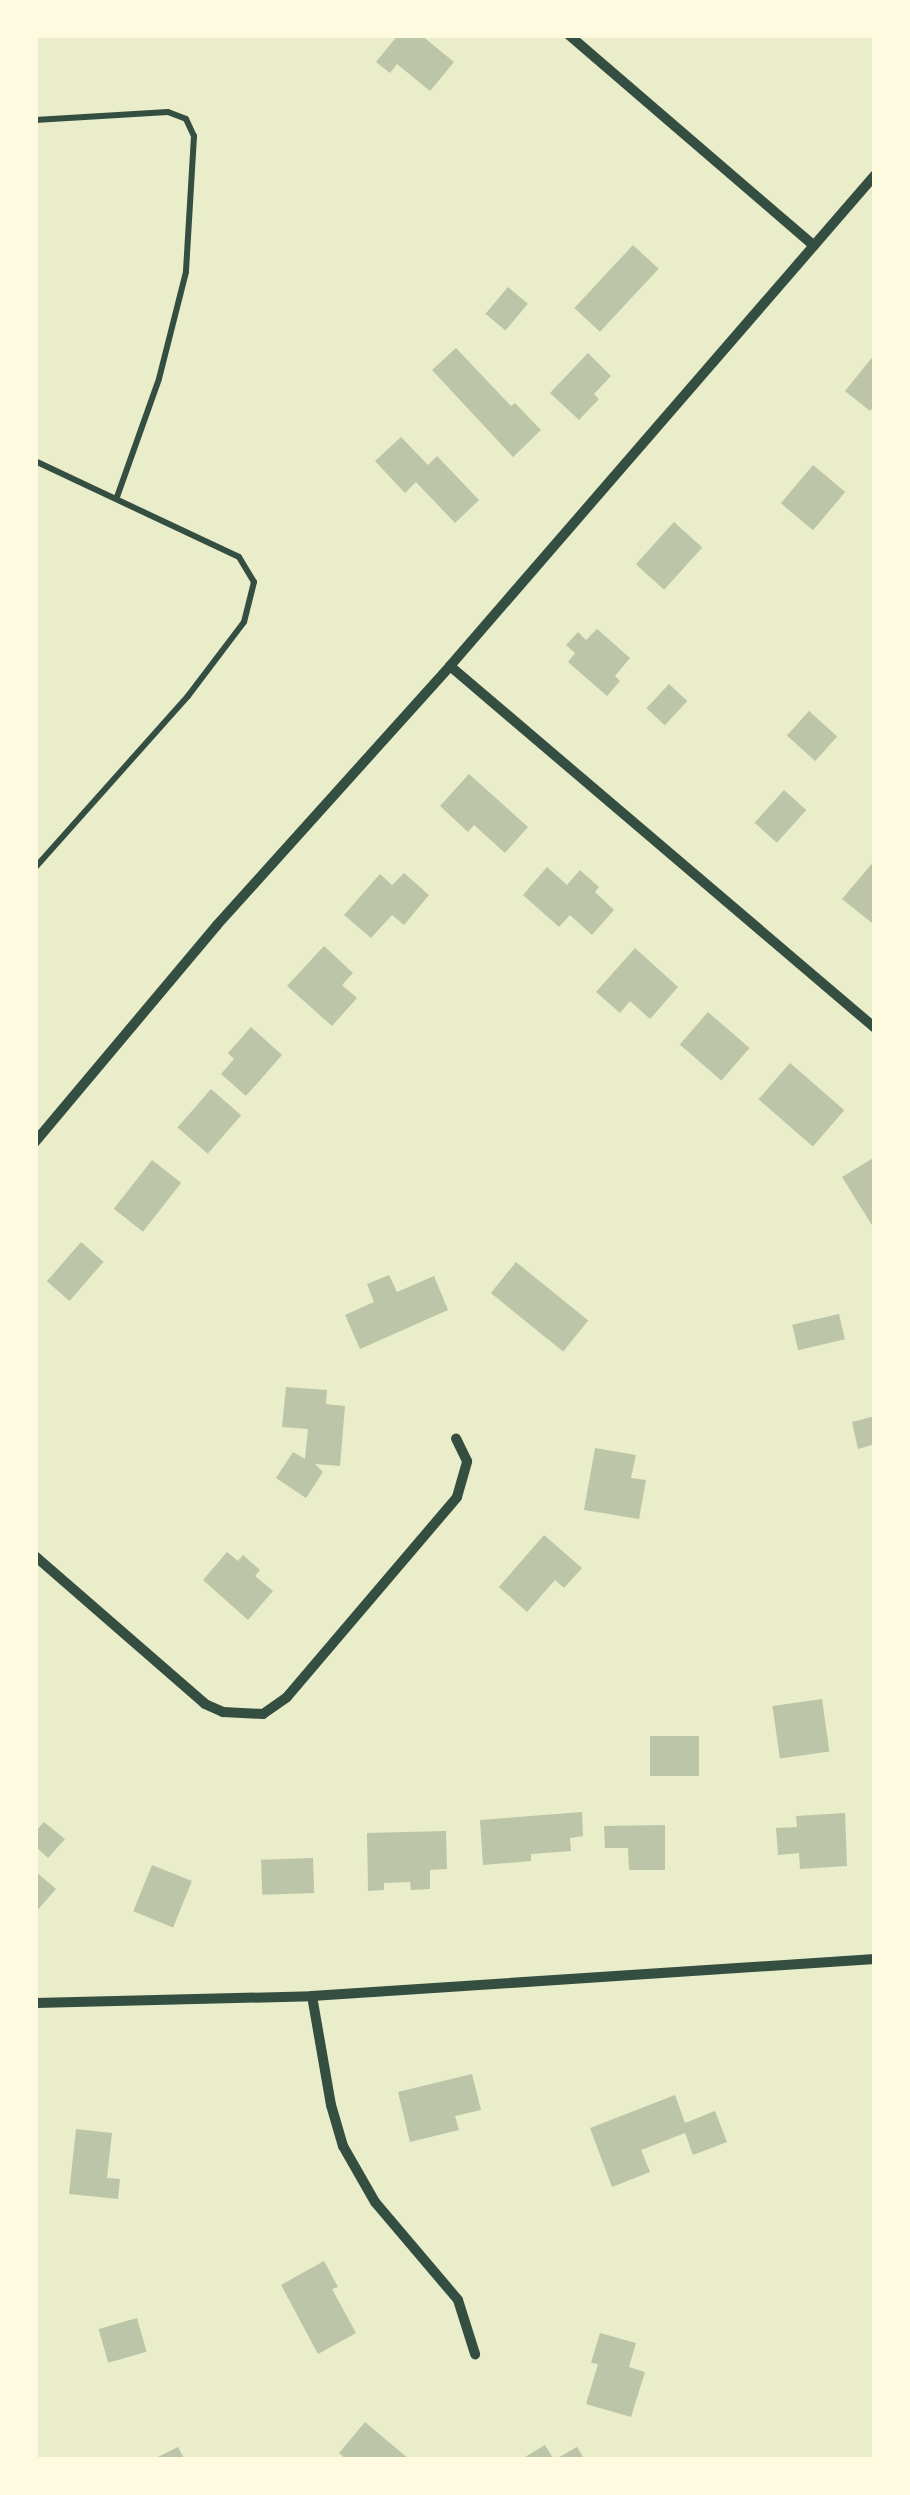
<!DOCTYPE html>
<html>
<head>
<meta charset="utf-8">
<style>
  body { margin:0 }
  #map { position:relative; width:910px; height:2495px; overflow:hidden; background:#e9edc9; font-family:Bitter,serif }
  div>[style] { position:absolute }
  .building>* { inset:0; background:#bcc5a7; transform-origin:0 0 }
  .service>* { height:6px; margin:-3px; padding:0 3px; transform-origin:3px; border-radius:3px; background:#344e41 }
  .minor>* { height:10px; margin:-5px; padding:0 5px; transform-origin:5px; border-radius:5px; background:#344e41 }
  span { translate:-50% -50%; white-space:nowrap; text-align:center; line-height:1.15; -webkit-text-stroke:10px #fefae0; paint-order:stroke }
  .frame { position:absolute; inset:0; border:38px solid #fefae0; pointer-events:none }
</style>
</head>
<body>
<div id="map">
  <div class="building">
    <div style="clip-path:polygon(398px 35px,421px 35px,454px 62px,430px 91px,397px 64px,390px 73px,376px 62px)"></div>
    <div style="left:633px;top:245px;width:35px;height:86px;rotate:43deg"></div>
    <div style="left:508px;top:287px;width:26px;height:35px;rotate:40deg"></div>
    <div style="clip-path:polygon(456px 348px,511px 406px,515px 403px,541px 430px,513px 457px,432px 370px)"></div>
    <div style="clip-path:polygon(588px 353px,611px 376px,594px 394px,599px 399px,579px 420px,550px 393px)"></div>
    <div style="clip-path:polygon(875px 354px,875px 405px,870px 411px,845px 391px)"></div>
    <div style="clip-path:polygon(401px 437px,428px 465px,437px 456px,479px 500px,455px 523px,416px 482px,405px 493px,375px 461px)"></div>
    <div style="left:813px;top:465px;width:42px;height:50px;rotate:40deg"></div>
    <div style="left:674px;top:522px;width:38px;height:57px;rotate:42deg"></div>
    <div style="clip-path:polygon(597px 629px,630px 658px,615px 676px,620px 681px,607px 696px,568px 662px,575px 653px,566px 645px,578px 632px,586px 640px)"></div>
    <div style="left:669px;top:684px;width:25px;height:33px;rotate:43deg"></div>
    <div style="left:809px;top:711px;width:38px;height:33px;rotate:42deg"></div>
    <div style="clip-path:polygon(469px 774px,528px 827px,505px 853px,474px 825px,468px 832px,440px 806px)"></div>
    <div style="left:784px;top:790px;width:30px;height:44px;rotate:42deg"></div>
    <div style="clip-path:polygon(875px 860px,875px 919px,872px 923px,842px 899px)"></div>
    <div style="clip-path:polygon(547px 867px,567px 885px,580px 870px,599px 887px,595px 892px,614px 910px,592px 935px,570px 915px,559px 927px,523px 895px)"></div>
    <div style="clip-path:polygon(404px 873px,429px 895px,404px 925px,392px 915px,371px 938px,344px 915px,380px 874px,392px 885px)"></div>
    <div style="clip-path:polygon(324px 946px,353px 973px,342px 985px,357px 998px,332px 1026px,287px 986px)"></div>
    <div style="clip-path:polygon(635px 948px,678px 987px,650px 1019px,630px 1001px,620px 1013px,596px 992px)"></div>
    <div style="left:708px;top:1012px;width:55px;height:43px;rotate:41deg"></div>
    <div style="clip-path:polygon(251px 1027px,282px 1055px,246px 1096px,221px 1074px,234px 1059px,228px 1053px)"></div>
    <div style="left:790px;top:1063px;width:72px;height:48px;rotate:41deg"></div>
    <div style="left:211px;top:1089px;width:40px;height:51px;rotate:41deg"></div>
    <div style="clip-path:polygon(875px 1157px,875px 1230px,842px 1177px)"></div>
    <div style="left:152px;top:1160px;width:37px;height:62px;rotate:38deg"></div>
    <div style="left:81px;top:1242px;width:30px;height:52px;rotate:41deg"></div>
    <div style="left:516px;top:1262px;width:93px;height:40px;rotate:39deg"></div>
    <div style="clip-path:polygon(389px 1275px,397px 1292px,434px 1276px,448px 1310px,360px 1349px,345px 1315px,374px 1302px,367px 1284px)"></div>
    <div style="left:839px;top:1314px;width:26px;height:48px;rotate:77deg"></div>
    <div style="clip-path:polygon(286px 1387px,327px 1390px,326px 1404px,345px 1406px,340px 1466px,315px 1464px,323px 1472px,306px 1498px,276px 1478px,293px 1452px,305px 1459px,308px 1429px,282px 1427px)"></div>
    <div style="clip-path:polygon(875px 1416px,875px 1444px,858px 1449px,852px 1422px)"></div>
    <div style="clip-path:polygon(595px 1448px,636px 1455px,631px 1478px,646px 1480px,639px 1519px,584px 1510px)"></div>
    <div style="clip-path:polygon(544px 1535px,582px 1568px,564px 1588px,555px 1580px,527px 1612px,499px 1587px)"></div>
    <div style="clip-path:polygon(227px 1552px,238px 1561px,243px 1555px,260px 1570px,255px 1576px,273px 1591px,248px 1620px,203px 1580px)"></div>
    <div style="left:822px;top:1699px;width:53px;height:50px;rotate:82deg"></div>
    <div style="left:650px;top:1736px;width:49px;height:40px"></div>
    <div style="clip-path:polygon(582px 1812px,583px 1836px,570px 1838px,571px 1851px,531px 1854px,531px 1861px,483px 1865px,480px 1820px)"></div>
    <div style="clip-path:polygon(845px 1813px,847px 1866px,800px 1869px,799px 1853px,778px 1855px,776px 1828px,797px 1827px,796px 1816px)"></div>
    <div style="clip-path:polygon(44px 1822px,65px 1839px,48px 1858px,35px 1846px,35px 1832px)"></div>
    <div style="clip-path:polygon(665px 1825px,665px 1870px,629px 1870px,628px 1848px,605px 1848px,604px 1826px)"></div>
    <div style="clip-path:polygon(446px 1831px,447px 1869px,430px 1870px,430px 1889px,411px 1890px,410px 1882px,384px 1883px,384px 1890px,368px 1891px,367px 1833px)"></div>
    <div style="left:313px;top:1858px;width:35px;height:52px;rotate:88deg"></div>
    <div style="left:152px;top:1865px;width:43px;height:50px;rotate:22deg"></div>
    <div style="clip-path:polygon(35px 1871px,56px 1889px,35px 1913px)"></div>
    <div style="clip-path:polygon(472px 2074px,481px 2110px,455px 2116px,459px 2130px,410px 2142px,398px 2092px)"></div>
    <div style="clip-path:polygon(675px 2095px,685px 2123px,715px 2111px,727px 2142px,693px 2155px,685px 2133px,641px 2150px,650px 2172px,612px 2187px,590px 2128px)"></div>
    <div style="clip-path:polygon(76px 2129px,112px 2133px,107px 2178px,120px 2179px,118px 2199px,69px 2194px)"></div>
    <div style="clip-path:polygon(324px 2261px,338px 2287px,332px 2289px,356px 2333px,318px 2354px,281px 2285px)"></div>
    <div style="left:137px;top:2318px;width:35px;height:40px;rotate:74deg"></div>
    <div style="clip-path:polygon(600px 2333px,636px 2343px,629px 2367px,645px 2372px,631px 2417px,586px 2404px,598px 2364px,591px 2363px)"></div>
    <div style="clip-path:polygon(365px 2422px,410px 2460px,347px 2460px,339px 2453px)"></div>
    <div style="clip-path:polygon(545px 2445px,554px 2460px,520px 2460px)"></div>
    <div style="clip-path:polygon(178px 2447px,185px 2460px,152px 2460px)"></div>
    <div style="clip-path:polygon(577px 2447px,585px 2460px,554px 2460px)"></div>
  </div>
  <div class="service">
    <div style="left:35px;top:120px;width:133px;rotate:-3.4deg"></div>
    <div style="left:168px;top:112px;width:19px;rotate:21deg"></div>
    <div style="left:186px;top:119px;width:19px;rotate:65deg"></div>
    <div style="left:194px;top:136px;width:136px;rotate:93.4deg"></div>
    <div style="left:186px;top:272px;width:110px;rotate:104.2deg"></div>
    <div style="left:159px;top:379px;width:125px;rotate:109.6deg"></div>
    <div style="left:35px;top:461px;width:225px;rotate:25.2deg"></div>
    <div style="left:239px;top:557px;width:29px;rotate:59deg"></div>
    <div style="left:254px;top:582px;width:41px;rotate:104deg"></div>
    <div style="left:244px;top:622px;width:93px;rotate:127.1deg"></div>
    <div style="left:188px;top:696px;width:230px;rotate:131.7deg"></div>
  </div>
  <div class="minor">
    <div style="left:569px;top:35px;width:323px;rotate:40.7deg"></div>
    <div style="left:450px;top:666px;width:558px;rotate:40.42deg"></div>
    <div style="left:35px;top:1142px;width:283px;rotate:-50deg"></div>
    <div style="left:217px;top:925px;width:348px;rotate:-48deg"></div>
    <div style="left:450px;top:666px;width:649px;rotate:-49.12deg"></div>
    <div style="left:35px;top:1556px;width:225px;rotate:41deg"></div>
    <div style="left:205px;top:1704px;width:20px;rotate:24deg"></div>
    <div style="left:223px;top:1712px;width:40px;rotate:2.9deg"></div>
    <div style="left:263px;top:1714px;width:29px;rotate:-35deg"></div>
    <div style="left:287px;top:1697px;width:262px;rotate:-49.6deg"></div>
    <div style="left:457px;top:1497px;width:37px;rotate:-74deg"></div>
    <div style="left:467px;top:1461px;width:25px;rotate:-116deg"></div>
    <div style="left:312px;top:1996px;width:111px;rotate:80.1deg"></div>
    <div style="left:331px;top:2105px;width:43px;rotate:73.7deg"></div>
    <div style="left:343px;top:2146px;width:64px;rotate:60.3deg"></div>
    <div style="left:375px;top:2202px;width:128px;rotate:49.7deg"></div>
    <div style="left:458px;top:2300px;width:57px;rotate:72.5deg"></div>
    <div style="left:35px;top:2003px;width:277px;rotate:-1.4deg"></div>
    <div style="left:312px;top:1996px;width:564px;rotate:-3.76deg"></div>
  </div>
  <div class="frame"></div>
</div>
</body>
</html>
